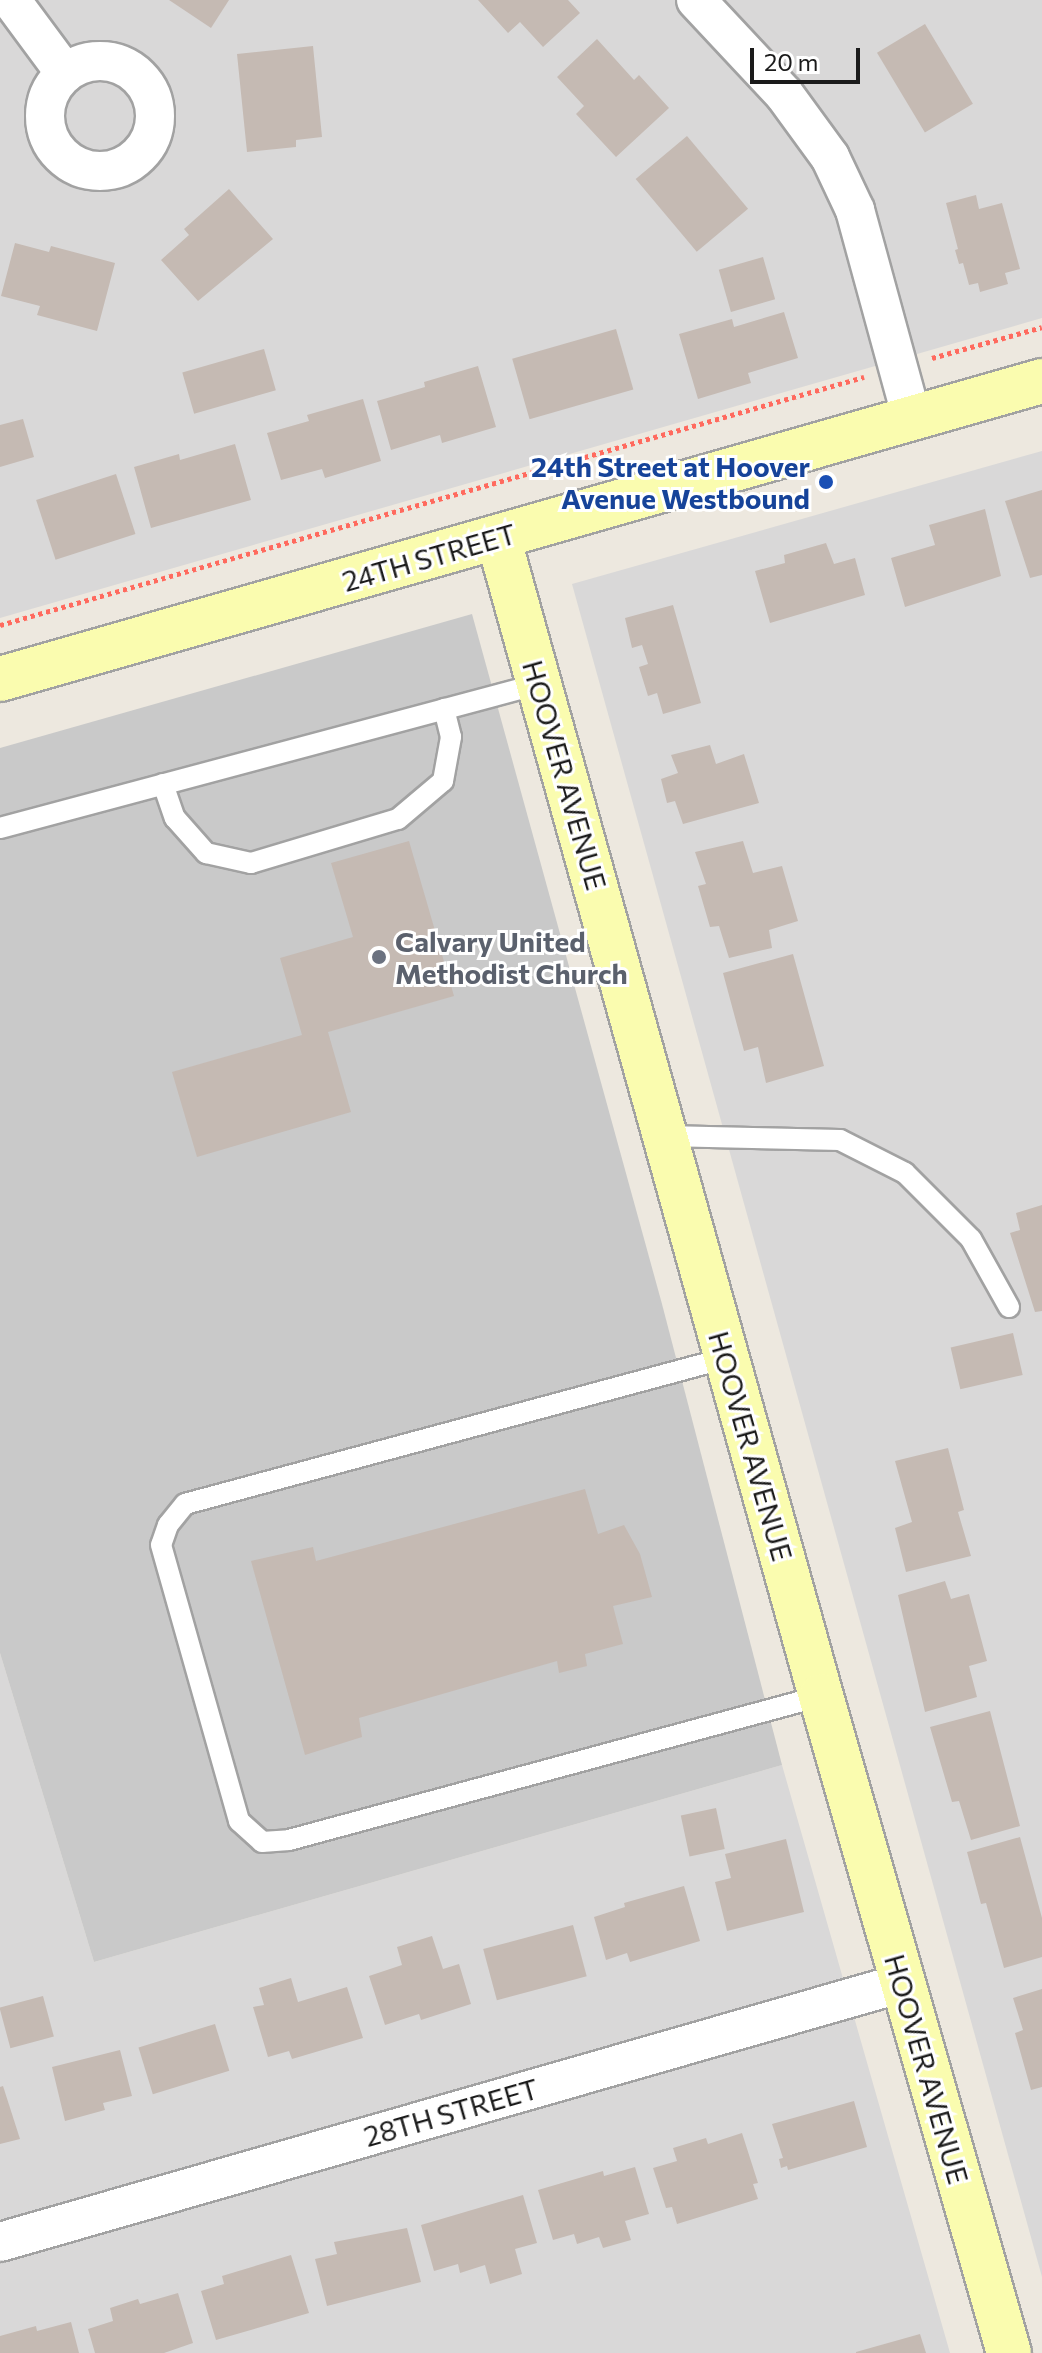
<!DOCTYPE html>
<html>
<head>
<meta charset="utf-8">
<style>
  body { margin:0 }
  #map { position:relative; width:1042px; height:2353px; overflow:hidden; background:#ede8df; font-family:Commissioner,sans-serif }
  div>[style] { position:absolute }
  .residential>* { inset:0; background:#d9d8d8 }
  .religious>* { inset:0; background:#c9c9c9 }
  .building>* { inset:0; background:#c5bab3; transform-origin:0 0 }
  .path>* { height:5px; margin-top:-2.5px; transform-origin:0; background:repeating-linear-gradient(90deg,#ff6a5e 0 4px,transparent 0 8px) }
  .roads { filter:drop-shadow(2px 0 #a2a2a2) drop-shadow(-2px 0 #a2a2a2) drop-shadow(0 2px #a2a2a2) drop-shadow(0 -2px #a2a2a2) }
  .lane>* { height:20px; margin:-10px; padding:0 10px; transform-origin:10px; border-radius:10px; background:#fff }
  .street>* { height:38px; margin:-19px; padding:0 19px; transform-origin:19px; border-radius:19px; background:#fff }
  .street>.ring { margin:-19px; padding:0; box-sizing:content-box; background:none; border:38px solid #fff; border-radius:50% }
  .secondary>* { height:44px; margin:-22px; padding:0 22px; transform-origin:22px; border-radius:22px; background:#fafcaf }
  .dots>* { width:22px; height:22px; translate:-50% -50%; box-sizing:border-box; border:4px solid #fff; border-radius:50% }
  span { translate:-50% -50%; white-space:nowrap; text-align:center; line-height:1.15; -webkit-text-stroke:6px #fff; paint-order:stroke }
  .transit-label { font-size:28px; color:#164399; font-weight:700 }
  .right { translate:-100% -50%; text-align:right }
  .street-label { font-size:28px; color:#1b1b1b }
  .worship-label { font-size:28px; color:#5b616d; font-weight:700 }
  .left { translate:0 -50%; text-align:left }
  .scale { position:absolute; left:750px; top:48px; width:110px; height:36px; box-sizing:border-box; border:4px solid #1b1b1b; border-top:0; padding-left:10px; font-size:24px; line-height:28px; white-space:nowrap; color:#1b1b1b; -webkit-text-stroke:6px #fff; paint-order:stroke }
</style>
</head>
<body>
<div id="map">
  <div class="residential">
    <div style="clip-path:polygon(0 0,1042px 0,1042px 318px,0 618px)"></div>
    <div style="clip-path:polygon(1042px 451px,1042px 2277px,572px 584px)"></div>
    <div style="clip-path:polygon(0 1653px,94px 1962px,782px 1765px,950px 2353px,0 2353px)"></div>
  </div>
  <div class="religious">
    <div style="clip-path:polygon(472px 614px,662px 1304px,782px 1765px,94px 1962px,0 1653px,0 748px)"></div>
  </div>
  <div class="building">
    <div style="clip-path:polygon(169px 0,229px 0,211px 28px)"></div>
    <div style="clip-path:polygon(478px 0,568px 0,580px 13px,543px 47px,520px 22px,508px 33px)"></div>
    <div style="left:925px;top:24px;width:93px;height:56px;rotate:59deg"></div>
    <div style="clip-path:polygon(597px 39px,634px 80px,639px 75px,669px 108px,616px 157px,576px 114px,584px 106px,557px 77px)"></div>
    <div style="clip-path:polygon(313px 46px,322px 137px,296px 140px,296px 147px,247px 152px,237px 54px)"></div>
    <div style="left:687px;top:136px;width:95px;height:67px;rotate:50deg"></div>
    <div style="clip-path:polygon(229px 189px,273px 239px,198px 301px,161px 260px,189px 235px,184px 229px)"></div>
    <div style="clip-path:polygon(976px 195px,979px 209px,1002px 203px,1020px 269px,1005px 273px,1008px 284px,980px 292px,978px 283px,969px 285px,963px 263px,959px 264px,955px 250px,958px 249px,946px 203px)"></div>
    <div style="clip-path:polygon(15px 243px,49px 252px,51px 246px,115px 263px,97px 331px,37px 315px,40px 306px,1px 296px)"></div>
    <div style="left:763px;top:257px;width:44px;height:46px;rotate:74deg"></div>
    <div style="clip-path:polygon(784px 312px,798px 358px,748px 373px,751px 383px,698px 399px,679px 334px,732px 319px,734px 327px)"></div>
    <div style="left:616px;top:329px;width:63px;height:108px;rotate:74deg"></div>
    <div style="left:264px;top:349px;width:43px;height:85px;rotate:74deg"></div>
    <div style="clip-path:polygon(478px 366px,496px 427px,442px 443px,440px 435px,391px 450px,377px 401px,425px 387px,424px 382px)"></div>
    <div style="clip-path:polygon(363px 399px,381px 461px,325px 478px,322px 469px,281px 480px,267px 433px,309px 421px,307px 415px)"></div>
    <div style="clip-path:polygon(23px 419px,34px 457px,0 467px,0 425px)"></div>
    <div style="clip-path:polygon(235px 444px,251px 500px,151px 528px,134px 467px,179px 454px,180px 460px)"></div>
    <div style="left:116px;top:474px;width:63px;height:84px;rotate:72deg"></div>
    <div style="clip-path:polygon(1042px 490px,1042px 575px,1030px 578px,1005px 501px)"></div>
    <div style="clip-path:polygon(985px 509px,1001px 576px,905px 607px,891px 558px,935px 545px,929px 525px)"></div>
    <div style="clip-path:polygon(826px 543px,834px 564px,855px 558px,865px 595px,770px 623px,755px 571px,785px 563px,784px 555px)"></div>
    <div style="clip-path:polygon(673px 605px,701px 703px,663px 714px,657px 693px,648px 696px,639px 667px,648px 664px,642px 645px,632px 648px,625px 618px)"></div>
    <div style="clip-path:polygon(710px 745px,716px 764px,744px 754px,759px 803px,683px 824px,675px 801px,667px 803px,661px 779px,678px 773px,671px 755px)"></div>
    <div style="clip-path:polygon(409px 841px,454px 996px,328px 1032px,351px 1112px,197px 1157px,172px 1072px,302px 1035px,280px 958px,353px 937px,331px 863px)"></div>
    <div style="clip-path:polygon(743px 841px,753px 873px,782px 866px,798px 921px,769px 930px,772px 948px,729px 958px,719px 926px,710px 927px,698px 886px,706px 884px,695px 852px)"></div>
    <div style="clip-path:polygon(793px 954px,824px 1066px,766px 1083px,758px 1047px,744px 1051px,723px 973px)"></div>
    <div style="clip-path:polygon(1042px 1205px,1042px 1311px,1035px 1312px,1010px 1233px,1020px 1230px,1016px 1213px)"></div>
    <div style="left:1013px;top:1333px;width:43px;height:64px;rotate:77deg"></div>
    <div style="clip-path:polygon(948px 1448px,964px 1510px,958px 1512px,971px 1556px,906px 1572px,895px 1528px,912px 1522px,895px 1461px)"></div>
    <div style="clip-path:polygon(585px 1489px,598px 1534px,624px 1525px,640px 1554px,652px 1597px,613px 1606px,623px 1644px,585px 1654px,587px 1666px,559px 1673px,557px 1661px,359px 1718px,362px 1737px,305px 1755px,251px 1561px,313px 1547px,316px 1561px)"></div>
    <div style="clip-path:polygon(945px 1581px,951px 1599px,969px 1594px,987px 1661px,969px 1666px,977px 1697px,925px 1712px,898px 1595px)"></div>
    <div style="clip-path:polygon(990px 1711px,1020px 1826px,971px 1840px,959px 1801px,952px 1802px,930px 1727px)"></div>
    <div style="left:716px;top:1808px;width:42px;height:36px;rotate:78deg"></div>
    <div style="clip-path:polygon(1020px 1837px,1042px 1918px,1042px 1957px,1004px 1968px,986px 1903px,981px 1904px,967px 1852px)"></div>
    <div style="clip-path:polygon(786px 1839px,804px 1912px,727px 1931px,715px 1882px,731px 1878px,725px 1854px)"></div>
    <div style="clip-path:polygon(684px 1886px,700px 1941px,630px 1962px,627px 1953px,606px 1960px,594px 1917px,625px 1907px,624px 1903px)"></div>
    <div style="left:573px;top:1925px;width:53px;height:93px;rotate:75deg"></div>
    <div style="clip-path:polygon(432px 1936px,443px 1969px,459px 1964px,471px 2004px,421px 2020px,419px 2014px,385px 2025px,369px 1976px,402px 1965px,397px 1947px)"></div>
    <div style="clip-path:polygon(291px 1978px,298px 2002px,347px 1987px,363px 2038px,292px 2059px,289px 2051px,268px 2057px,253px 2007px,264px 2005px,259px 1988px)"></div>
    <div style="clip-path:polygon(1042px 1989px,1042px 2087px,1031px 2090px,1015px 2033px,1023px 2030px,1013px 1998px)"></div>
    <div style="left:43px;top:1996px;width:42px;height:45px;rotate:75deg"></div>
    <div style="left:215px;top:2024px;width:49px;height:80px;rotate:73deg"></div>
    <div style="clip-path:polygon(120px 2050px,132px 2096px,103px 2103px,105px 2110px,65px 2121px,52px 2067px)"></div>
    <div style="clip-path:polygon(3px 2086px,20px 2139px,0 2144px,0 2087px)"></div>
    <div style="clip-path:polygon(854px 2101px,867px 2147px,788px 2170px,787px 2166px,781px 2168px,779px 2159px,783px 2158px,772px 2124px)"></div>
    <div style="clip-path:polygon(742px 2133px,758px 2183px,753px 2184px,758px 2199px,677px 2224px,672px 2207px,666px 2208px,653px 2168px,677px 2161px,673px 2148px,706px 2138px,708px 2144px)"></div>
    <div style="clip-path:polygon(635px 2167px,649px 2214px,625px 2221px,631px 2240px,603px 2248px,599px 2237px,577px 2244px,574px 2234px,553px 2240px,538px 2190px,603px 2171px,604px 2176px)"></div>
    <div style="clip-path:polygon(523px 2195px,537px 2243px,515px 2249px,522px 2274px,490px 2284px,485px 2265px,460px 2273px,458px 2264px,434px 2271px,421px 2225px)"></div>
    <div style="clip-path:polygon(407px 2228px,421px 2282px,327px 2306px,315px 2259px,337px 2254px,334px 2242px)"></div>
    <div style="clip-path:polygon(291px 2255px,309px 2313px,216px 2340px,201px 2291px,224px 2284px,222px 2276px)"></div>
    <div style="clip-path:polygon(178px 2293px,193px 2343px,164px 2353px,95px 2353px,88px 2329px,113px 2321px,110px 2308px,138px 2299px,140px 2304px)"></div>
    <div style="clip-path:polygon(71px 2322px,79px 2353px,0 2353px,0 2336px,36px 2326px,37px 2331px)"></div>
    <div style="clip-path:polygon(920px 2334px,926px 2353px,856px 2353px,856px 2352px)"></div>
  </div>
  <div class="path">
    <div style="left:932px;top:358px;width:114px;rotate:-15.7deg"></div>
    <div style="left:0;top:625px;width:899px;rotate:-16.02deg"></div>
  </div>
  <div class="roads">
    <div class="lane">
      <div style="left:163px;top:784px;width:36px;rotate:71deg"></div>
      <div style="left:175px;top:818px;width:47px;rotate:48.5deg"></div>
      <div style="left:206px;top:853px;width:46px;rotate:12.5deg"></div>
      <div style="left:251px;top:863px;width:153px;rotate:-16.7deg"></div>
      <div style="left:398px;top:819px;width:59px;rotate:-40.2deg"></div>
      <div style="left:443px;top:781px;width:45px;rotate:-79.7deg"></div>
      <div style="left:451px;top:737px;width:29px;rotate:-104deg"></div>
      <div style="left:0;top:828px;width:558px;rotate:-14.96deg"></div>
      <div style="left:665px;top:1136px;width:175px;rotate:1.3deg"></div>
      <div style="left:840px;top:1140px;width:73px;rotate:26.9deg"></div>
      <div style="left:905px;top:1173px;width:93px;rotate:45deg"></div>
      <div style="left:971px;top:1239px;width:78px;rotate:60.8deg"></div>
      <div style="left:726px;top:1358px;width:560px;rotate:164.9deg"></div>
      <div style="left:185px;top:1504px;width:27px;rotate:129deg"></div>
      <div style="left:168px;top:1525px;width:21px;rotate:109deg"></div>
      <div style="left:161px;top:1545px;width:287px;rotate:74.2deg"></div>
      <div style="left:239px;top:1821px;width:31px;rotate:42deg"></div>
      <div style="left:262px;top:1842px;width:27px;rotate:-4deg"></div>
      <div style="left:289px;top:1840px;width:551px;rotate:-15.15deg"></div>
    </div>
    <div class="street">
      <div style="left:11px;top:0;width:91px;rotate:53.5deg"></div>
      <div style="left:696px;top:0;width:129px;rotate:46.9deg"></div>
      <div style="left:784px;top:94px;width:78px;rotate:53.9deg"></div>
      <div style="left:830px;top:157px;width:59px;rotate:64.7deg"></div>
      <div style="left:855px;top:210px;width:216px;rotate:74.7deg"></div>
      <div class="ring" style="left:45px;top:61px;width:72px;height:72px"></div>
      <div style="left:0;top:2242px;width:938px;rotate:-16.02deg"></div>
    </div>
    <div class="secondary">
      <div style="left:498px;top:537px;width:1203px;rotate:74.43deg"></div>
      <div style="left:821px;top:1696px;width:683px;rotate:74.03deg"></div>
      <div style="left:0;top:679px;width:1084px;rotate:-15.96deg"></div>
    </div>
  </div>
  <div class="dots">
    <div style="left:826px;top:482px;background:#1a4fb4"></div>
    <div style="left:379px;top:957px;background:#6b7280"></div>
  </div>
  <div class="transit-label">
    <span class="right" style="left:810px;top:482px">24th Street at Hoover<br>Avenue Westbound</span>
  </div>
  <div class="street-label">
    <span style="left:429px;top:557px;rotate:-16deg">24TH STREET</span>
    <span style="left:565px;top:775px;rotate:74deg">HOOVER AVENUE</span>
    <span style="left:751px;top:1446px;rotate:74deg">HOOVER AVENUE</span>
    <span style="left:927px;top:2069px;rotate:74deg">HOOVER AVENUE</span>
    <span style="left:451px;top:2112px;rotate:-16deg">28TH STREET</span>
  </div>
  <div class="worship-label">
    <span class="left" style="left:395px;top:957px">Calvary United<br>Methodist Church</span>
  </div>
  <div class="scale">20 m</div>
</div>
</body>
</html>
